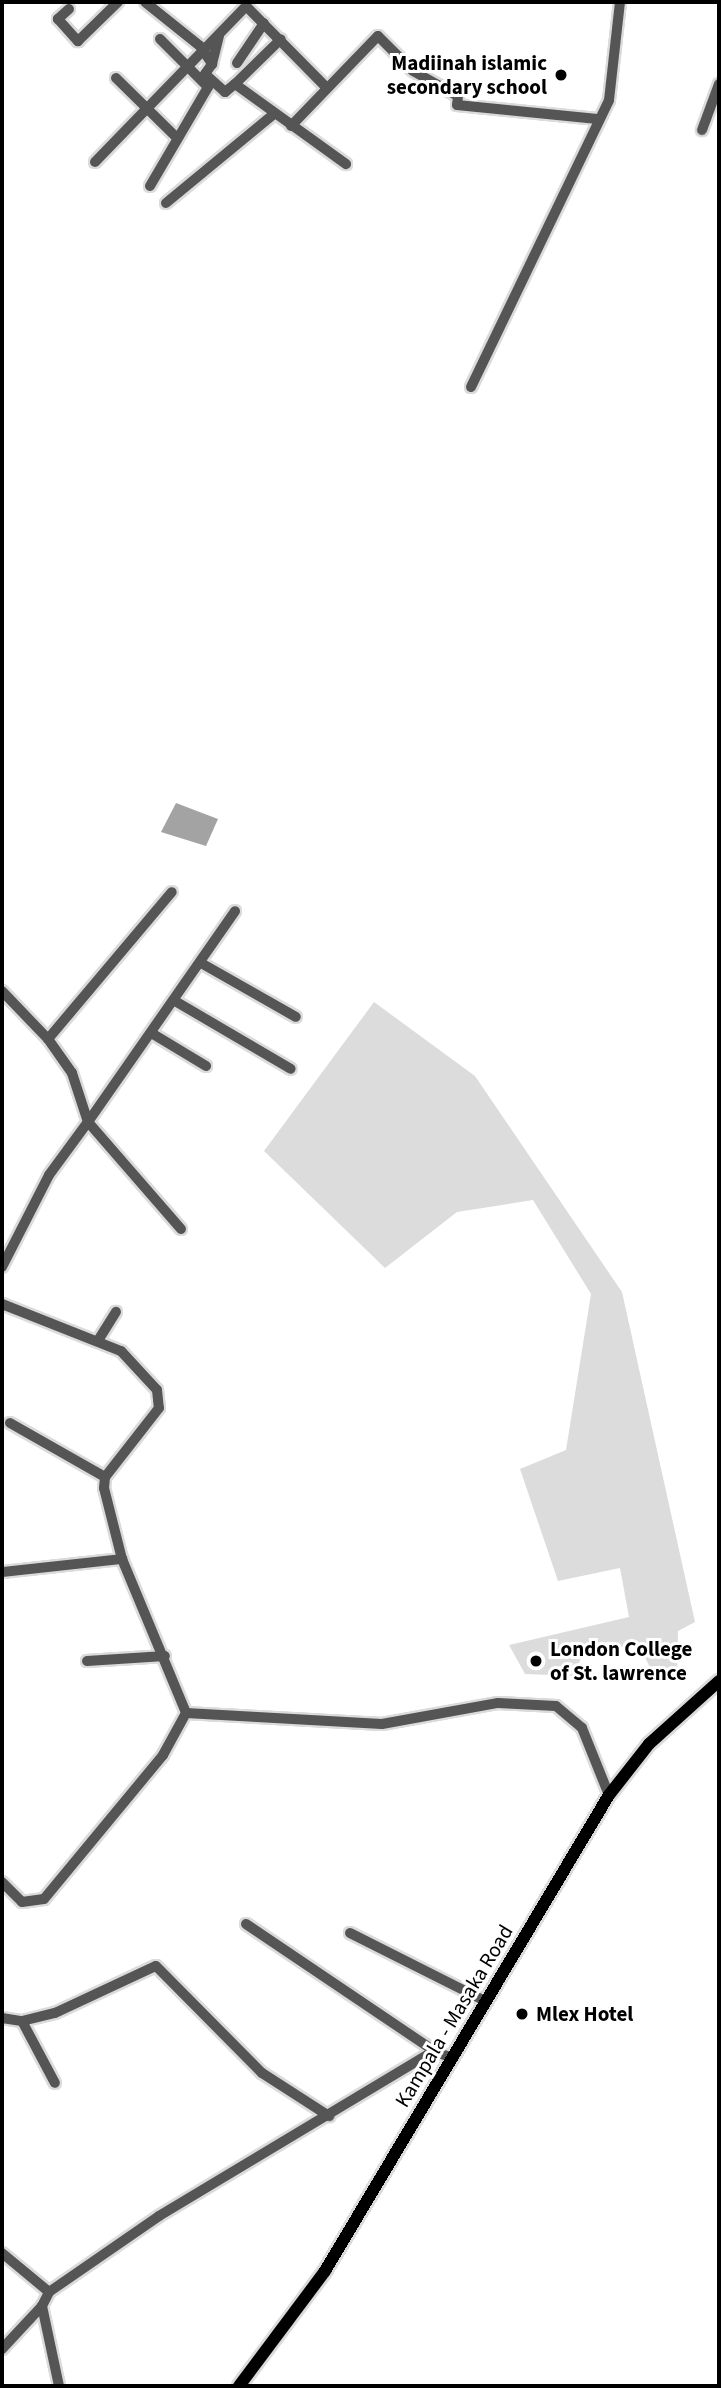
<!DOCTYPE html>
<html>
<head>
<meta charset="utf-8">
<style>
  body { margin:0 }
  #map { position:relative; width:721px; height:2388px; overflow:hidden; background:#fff; font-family:"Source Sans 3",sans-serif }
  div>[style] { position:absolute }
  .green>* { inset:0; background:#dcdcdc }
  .water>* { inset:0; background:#a3a3a3 }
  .roads { filter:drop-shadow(2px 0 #dbdbdb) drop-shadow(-2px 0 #dbdbdb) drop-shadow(0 2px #dbdbdb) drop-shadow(0 -2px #dbdbdb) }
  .minor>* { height:10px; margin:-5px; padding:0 5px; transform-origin:5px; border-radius:5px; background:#555 }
  .major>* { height:12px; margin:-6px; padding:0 6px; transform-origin:6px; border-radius:6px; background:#000 }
  .dots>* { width:19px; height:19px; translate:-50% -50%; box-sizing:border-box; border:4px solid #fff; border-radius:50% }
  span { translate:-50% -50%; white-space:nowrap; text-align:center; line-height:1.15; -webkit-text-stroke:6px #fff; paint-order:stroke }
  .poi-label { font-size:21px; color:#000; font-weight:700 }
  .right { translate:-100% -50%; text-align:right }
  .left { translate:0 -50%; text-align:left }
  .street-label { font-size:21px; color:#000 }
  .frame { position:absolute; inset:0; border:4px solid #000; pointer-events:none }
</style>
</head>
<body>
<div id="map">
  <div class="green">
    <div style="clip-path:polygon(374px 1002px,475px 1076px,622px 1292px,695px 1622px,678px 1631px,677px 1675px,656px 1679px,638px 1644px,582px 1655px,574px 1676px,525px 1674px,509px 1645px,629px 1617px,620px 1568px,558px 1581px,520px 1469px,566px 1450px,591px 1294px,533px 1200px,457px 1212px,385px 1268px,264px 1151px)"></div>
  </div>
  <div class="water">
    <div style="clip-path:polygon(176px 803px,218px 819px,206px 846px,161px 832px)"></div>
  </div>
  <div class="roads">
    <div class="minor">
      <div style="left:145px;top:2px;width:70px;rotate:38.7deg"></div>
      <div style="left:200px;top:46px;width:22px;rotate:56deg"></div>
      <div style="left:212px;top:64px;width:12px;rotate:125deg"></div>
      <div style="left:205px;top:74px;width:27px;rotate:42deg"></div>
      <div style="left:225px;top:92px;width:13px;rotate:-39deg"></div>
      <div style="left:235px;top:84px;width:137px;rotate:35.8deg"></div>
      <div style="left:69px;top:9px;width:15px;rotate:138deg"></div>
      <div style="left:58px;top:19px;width:30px;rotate:48deg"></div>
      <div style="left:78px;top:41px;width:56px;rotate:-44.3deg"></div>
      <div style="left:160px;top:39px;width:66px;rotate:45deg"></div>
      <div style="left:237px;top:63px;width:48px;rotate:-56deg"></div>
      <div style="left:212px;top:64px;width:29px;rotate:-76deg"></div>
      <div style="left:116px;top:78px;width:86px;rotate:44.5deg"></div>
      <div style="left:235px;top:84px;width:64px;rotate:-44.4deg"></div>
      <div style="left:291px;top:126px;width:125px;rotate:-46deg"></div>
      <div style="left:378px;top:36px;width:49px;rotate:45deg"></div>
      <div style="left:413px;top:71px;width:51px;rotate:29.1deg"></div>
      <div style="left:458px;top:96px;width:9px;rotate:96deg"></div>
      <div style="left:457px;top:105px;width:141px;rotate:5.7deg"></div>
      <div style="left:702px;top:130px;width:49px;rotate:-69.7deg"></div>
      <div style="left:95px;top:162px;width:217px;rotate:-45.9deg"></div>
      <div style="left:246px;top:6px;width:115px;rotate:45.4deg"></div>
      <div style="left:150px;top:186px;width:115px;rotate:-59.6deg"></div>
      <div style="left:208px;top:87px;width:12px;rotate:-104deg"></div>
      <div style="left:166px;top:203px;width:140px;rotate:-39.5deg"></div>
      <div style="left:471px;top:387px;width:318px;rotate:-64.3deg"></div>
      <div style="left:609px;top:100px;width:99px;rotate:-83.6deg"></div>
      <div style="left:201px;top:963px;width:109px;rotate:29.6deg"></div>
      <div style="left:2px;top:991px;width:66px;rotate:46.2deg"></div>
      <div style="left:175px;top:1001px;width:134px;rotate:30.4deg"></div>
      <div style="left:153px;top:1034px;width:62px;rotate:31.1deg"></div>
      <div style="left:181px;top:1229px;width:142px;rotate:-131deg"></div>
      <div style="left:88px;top:1122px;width:257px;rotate:-55.1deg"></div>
      <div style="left:2px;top:1267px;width:103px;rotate:-62.9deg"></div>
      <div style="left:49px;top:1175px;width:66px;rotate:-53.7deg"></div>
      <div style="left:88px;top:1122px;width:52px;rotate:-108.1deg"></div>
      <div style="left:72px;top:1073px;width:42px;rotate:-125.2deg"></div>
      <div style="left:48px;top:1039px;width:192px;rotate:-49.9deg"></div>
      <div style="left:2px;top:1304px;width:128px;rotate:21.6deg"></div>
      <div style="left:121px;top:1351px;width:53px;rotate:47.3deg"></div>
      <div style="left:157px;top:1390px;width:18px;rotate:84deg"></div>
      <div style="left:159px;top:1408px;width:88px;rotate:128deg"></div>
      <div style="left:105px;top:1477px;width:11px;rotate:95deg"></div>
      <div style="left:104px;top:1488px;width:73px;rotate:75.8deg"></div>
      <div style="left:122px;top:1559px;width:167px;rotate:67.4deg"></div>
      <div style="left:186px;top:1713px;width:196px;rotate:3.2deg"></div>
      <div style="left:382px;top:1724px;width:118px;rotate:-10.3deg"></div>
      <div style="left:498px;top:1703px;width:58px;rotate:3deg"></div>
      <div style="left:556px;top:1706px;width:34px;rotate:40deg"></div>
      <div style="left:582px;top:1728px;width:72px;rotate:68.1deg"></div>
      <div style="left:99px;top:1339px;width:32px;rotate:-58deg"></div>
      <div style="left:10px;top:1423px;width:109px;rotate:29.6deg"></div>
      <div style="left:2px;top:1572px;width:121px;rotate:-6.2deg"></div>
      <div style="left:87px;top:1661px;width:78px;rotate:-3.7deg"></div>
      <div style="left:2px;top:1882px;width:28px;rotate:45deg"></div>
      <div style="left:22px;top:1902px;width:22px;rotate:-8deg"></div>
      <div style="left:44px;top:1899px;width:187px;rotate:-50.4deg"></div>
      <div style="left:163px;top:1755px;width:48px;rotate:-61.3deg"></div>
      <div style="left:246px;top:1924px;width:227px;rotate:34deg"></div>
      <div style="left:350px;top:1933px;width:151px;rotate:26.7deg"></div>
      <div style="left:2px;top:2018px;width:20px;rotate:9deg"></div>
      <div style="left:22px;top:2021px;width:34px;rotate:-14deg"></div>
      <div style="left:55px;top:2013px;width:111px;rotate:-25deg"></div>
      <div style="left:156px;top:1966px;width:151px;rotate:45.3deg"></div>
      <div style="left:262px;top:2073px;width:80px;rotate:32.7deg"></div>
      <div style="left:22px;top:2021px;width:70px;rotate:62deg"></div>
      <div style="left:2px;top:2253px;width:61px;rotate:39.7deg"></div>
      <div style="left:2px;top:2349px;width:59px;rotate:-47.1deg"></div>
      <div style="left:59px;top:2386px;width:82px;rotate:-102deg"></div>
      <div style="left:42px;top:2306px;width:16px;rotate:-63deg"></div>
      <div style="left:49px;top:2292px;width:134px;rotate:-34.6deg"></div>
      <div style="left:159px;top:2216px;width:321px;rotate:-31deg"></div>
      <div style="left:434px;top:2051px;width:17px;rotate:21deg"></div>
    </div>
    <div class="major">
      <div style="left:239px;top:2386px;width:144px;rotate:-53.2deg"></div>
      <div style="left:325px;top:2271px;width:554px;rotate:-59.18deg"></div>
      <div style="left:609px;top:1795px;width:65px;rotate:-51.9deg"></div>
      <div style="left:649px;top:1744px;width:94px;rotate:-42deg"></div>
    </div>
  </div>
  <div class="dots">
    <div style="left:561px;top:75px;background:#000"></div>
    <div style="left:536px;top:1661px;background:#000"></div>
    <div style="left:522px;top:2014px;background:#000"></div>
  </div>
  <div class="poi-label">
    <span class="right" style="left:547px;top:75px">Madiinah islamic<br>secondary school</span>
    <span class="left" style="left:550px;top:1661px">London College<br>of St. lawrence</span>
    <span class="left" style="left:536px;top:2014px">Mlex Hotel</span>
  </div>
  <div class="street-label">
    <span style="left:454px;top:2016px;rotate:-59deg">Kampala - Masaka Road</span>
  </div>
  <div class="frame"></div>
</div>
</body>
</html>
